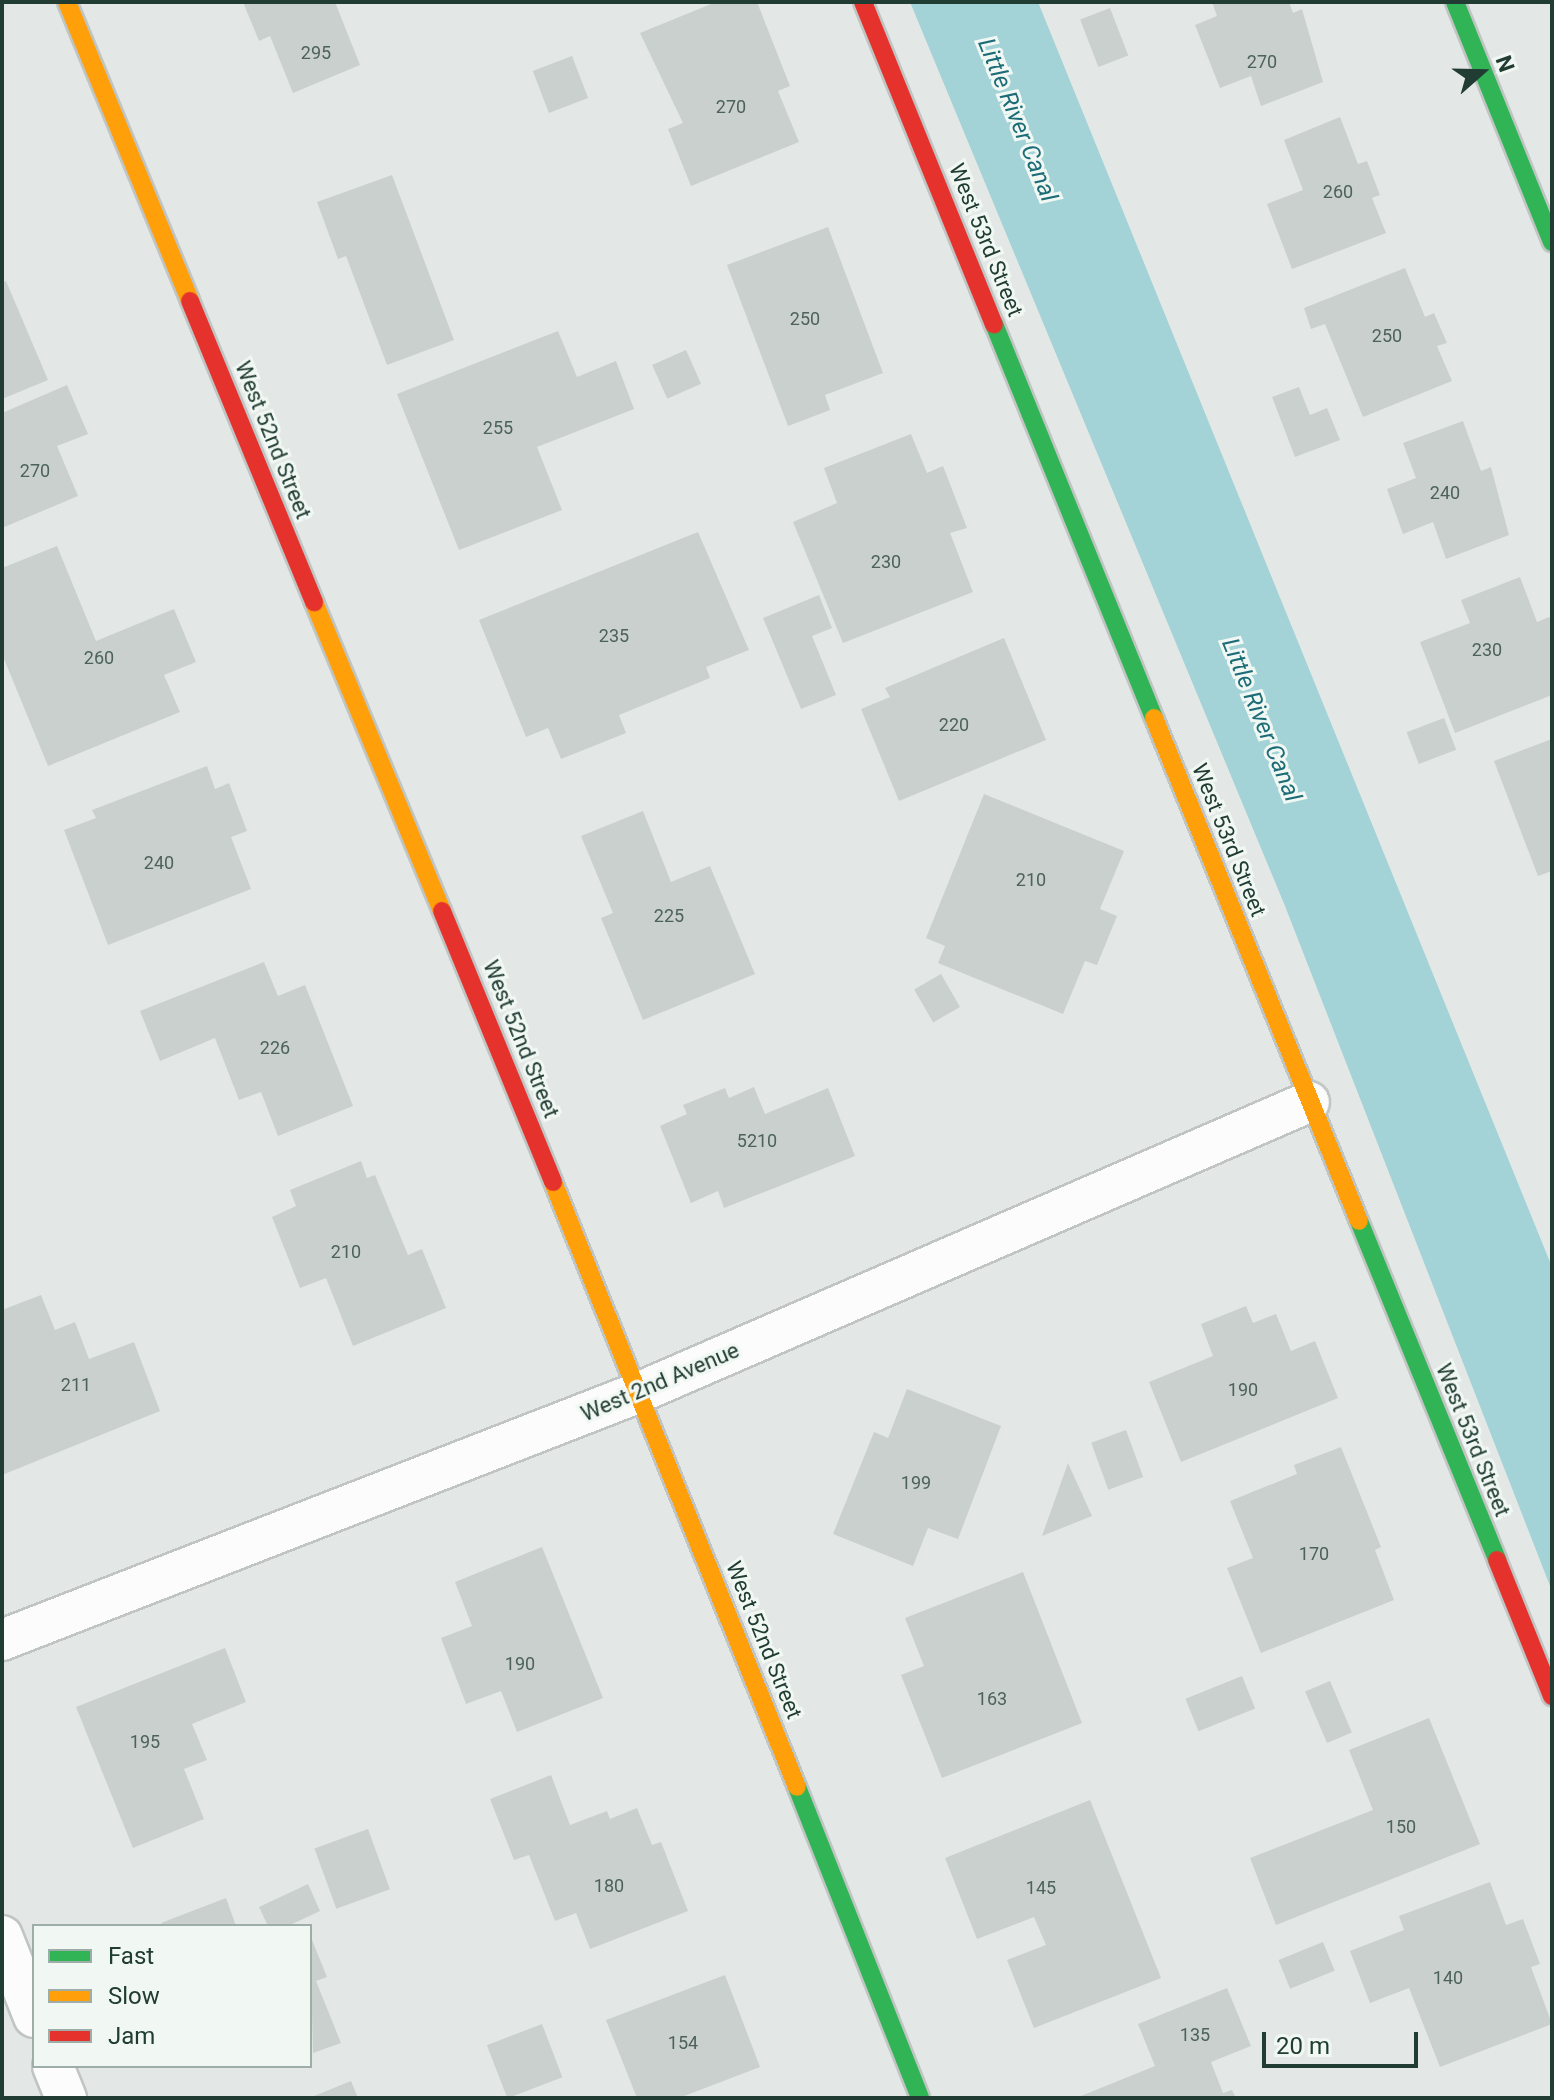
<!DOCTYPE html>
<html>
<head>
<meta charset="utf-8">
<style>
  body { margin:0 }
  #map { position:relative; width:1554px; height:2100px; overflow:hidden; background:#e3e8e6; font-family:Roboto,sans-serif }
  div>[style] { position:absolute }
  .water>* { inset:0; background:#a3d2d7 }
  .building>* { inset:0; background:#cad0cd; transform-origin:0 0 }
  .roads { filter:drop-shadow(2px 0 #c0c5c3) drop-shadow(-2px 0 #c0c5c3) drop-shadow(0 2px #c0c5c3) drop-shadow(0 -2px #c0c5c3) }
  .street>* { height:40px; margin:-20px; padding:0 20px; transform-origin:20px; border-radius:20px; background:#fbfcfb }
  .fast>* { height:18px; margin:-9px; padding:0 9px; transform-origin:9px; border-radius:9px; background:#30b455 }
  .slow>* { height:18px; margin:-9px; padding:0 9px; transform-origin:9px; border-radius:9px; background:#ff9f0a }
  .jam>* { height:18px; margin:-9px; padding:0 9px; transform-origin:9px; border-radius:9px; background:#e5322d }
  span { translate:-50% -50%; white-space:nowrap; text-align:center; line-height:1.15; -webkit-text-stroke:6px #f1f8f4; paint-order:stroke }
  .number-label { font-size:18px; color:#4c625a }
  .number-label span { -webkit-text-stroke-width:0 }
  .street-label { font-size:22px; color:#213c33 }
  .water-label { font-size:24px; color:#1c6c77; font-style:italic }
  .frame { position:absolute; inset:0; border:4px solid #213c33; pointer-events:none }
  .legend { position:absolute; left:32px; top:1924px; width:280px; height:144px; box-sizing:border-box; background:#f1f8f4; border:2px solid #9eada7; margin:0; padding:10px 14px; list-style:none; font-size:24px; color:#213c33 }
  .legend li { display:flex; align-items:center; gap:16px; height:40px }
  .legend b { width:40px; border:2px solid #9eada7 }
  .north { position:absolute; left:1442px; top:32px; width:80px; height:80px; -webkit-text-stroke:6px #f1f8f4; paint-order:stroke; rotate:70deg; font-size:22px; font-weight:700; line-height:32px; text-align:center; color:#213c33 }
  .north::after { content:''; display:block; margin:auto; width:28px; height:36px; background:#213c33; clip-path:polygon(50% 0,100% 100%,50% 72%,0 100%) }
  .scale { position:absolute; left:1262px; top:2032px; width:156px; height:36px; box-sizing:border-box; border:4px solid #213c33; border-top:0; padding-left:10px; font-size:24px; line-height:28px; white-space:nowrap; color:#213c33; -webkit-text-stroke:6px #f1f8f4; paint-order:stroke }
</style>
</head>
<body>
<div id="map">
  <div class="water">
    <div style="clip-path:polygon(910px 2px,1038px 2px,1552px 1267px,1552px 1591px,1285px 906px)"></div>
  </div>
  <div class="building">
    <div style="clip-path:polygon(243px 2px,335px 2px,360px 65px,293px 93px,270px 36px,259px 41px)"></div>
    <div style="clip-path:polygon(716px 2px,757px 2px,790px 86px,778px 91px,799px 142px,691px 186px,668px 129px,683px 123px,640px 33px)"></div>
    <div style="clip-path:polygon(1212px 2px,1289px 2px,1293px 13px,1302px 9px,1323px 82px,1261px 106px,1251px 76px,1220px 88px,1195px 25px,1217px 16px)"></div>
    <div style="left:1110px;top:8px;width:51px;height:32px;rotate:69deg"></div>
    <div style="left:572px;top:56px;width:45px;height:42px;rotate:69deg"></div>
    <div style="clip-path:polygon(1340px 117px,1358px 164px,1367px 161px,1380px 195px,1372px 198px,1386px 233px,1292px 269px,1267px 204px,1303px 190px,1284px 140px)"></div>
    <div style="clip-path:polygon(392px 175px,454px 340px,387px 365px,346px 256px,338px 259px,317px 202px)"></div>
    <div style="clip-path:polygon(828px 227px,883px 373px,825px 395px,830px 410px,788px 426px,727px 265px)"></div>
    <div style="clip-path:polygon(1405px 268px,1425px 317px,1434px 313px,1447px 343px,1437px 346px,1452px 381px,1363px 417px,1325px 324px,1311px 329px,1304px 308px)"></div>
    <div style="clip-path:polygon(6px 281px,48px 380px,2px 399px,2px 283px)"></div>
    <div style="clip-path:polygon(558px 331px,577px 377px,616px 361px,634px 409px,537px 447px,562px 510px,459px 550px,397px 394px)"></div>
    <div style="left:686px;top:350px;width:37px;height:37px;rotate:66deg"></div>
    <div style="clip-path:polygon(67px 385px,88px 434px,57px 446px,78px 496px,2px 528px,2px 413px)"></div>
    <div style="clip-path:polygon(1299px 387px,1310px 415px,1327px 408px,1340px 440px,1295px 457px,1272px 397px)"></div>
    <div style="clip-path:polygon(1463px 421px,1481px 471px,1491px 467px,1509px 535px,1446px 559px,1433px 522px,1403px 534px,1387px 489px,1416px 478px,1403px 443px)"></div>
    <div style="clip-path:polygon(911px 434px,927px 473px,943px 466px,967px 528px,950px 533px,973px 592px,843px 643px,793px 522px,837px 503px,824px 468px)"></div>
    <div style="clip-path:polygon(698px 532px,749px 650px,706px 667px,710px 678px,619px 715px,626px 733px,561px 759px,548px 728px,526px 737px,479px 620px)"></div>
    <div style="clip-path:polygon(57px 546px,96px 641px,174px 609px,196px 662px,164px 675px,180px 712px,48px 766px,2px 654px,2px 568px)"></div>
    <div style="clip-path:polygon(1520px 577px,1537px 622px,1549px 617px,1552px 623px,1552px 695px,1455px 733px,1420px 642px,1470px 623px,1461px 600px)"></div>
    <div style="clip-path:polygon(819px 595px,832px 628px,812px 636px,836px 695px,801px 709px,763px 618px)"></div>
    <div style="clip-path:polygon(1004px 638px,1046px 740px,899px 801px,861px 709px,890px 697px,885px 688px)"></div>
    <div style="left:1444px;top:718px;width:34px;height:40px;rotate:69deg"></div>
    <div style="clip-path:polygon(1552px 739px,1552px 871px,1538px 876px,1494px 761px)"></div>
    <div style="clip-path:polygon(207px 766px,215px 789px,229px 783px,247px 831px,231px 837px,251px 889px,108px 945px,64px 830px,96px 818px,92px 810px)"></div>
    <div style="clip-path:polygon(984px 794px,1124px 851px,1100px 909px,1117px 916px,1097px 965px,1085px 961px,1063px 1014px,938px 963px,945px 946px,926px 938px)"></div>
    <div style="clip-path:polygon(643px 811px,671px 882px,710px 866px,755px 974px,643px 1020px,601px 918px,613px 913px,581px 836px)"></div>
    <div style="clip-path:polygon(264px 962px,278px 996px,305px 985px,353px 1106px,278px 1136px,261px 1092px,239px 1100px,215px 1038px,160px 1061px,140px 1011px)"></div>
    <div style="left:941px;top:974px;width:38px;height:31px;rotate:60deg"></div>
    <div style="clip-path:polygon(754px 1087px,765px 1114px,828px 1088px,855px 1156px,724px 1208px,718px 1191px,691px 1203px,660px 1126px,687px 1114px,683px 1105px,725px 1088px,729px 1098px)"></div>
    <div style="clip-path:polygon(361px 1161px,367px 1178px,375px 1175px,408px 1255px,422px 1249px,446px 1308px,353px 1346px,326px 1278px,300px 1288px,272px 1217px,296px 1206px,290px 1190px)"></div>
    <div style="clip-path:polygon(41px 1295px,55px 1330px,75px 1322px,89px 1359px,134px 1342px,160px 1411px,2px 1475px,2px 1310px)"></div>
    <div style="clip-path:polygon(1246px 1306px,1253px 1323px,1276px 1314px,1291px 1351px,1315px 1341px,1338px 1398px,1181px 1462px,1149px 1382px,1213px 1356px,1201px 1324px)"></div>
    <div style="clip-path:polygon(907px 1389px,1001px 1426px,958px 1539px,928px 1528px,913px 1566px,833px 1534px,874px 1432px,888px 1438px)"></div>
    <div style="left:1126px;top:1430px;width:50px;height:37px;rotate:70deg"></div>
    <div style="clip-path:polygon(1341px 1447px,1381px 1547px,1375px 1550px,1394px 1600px,1261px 1653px,1227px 1568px,1253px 1558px,1230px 1501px,1297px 1474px,1294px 1465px)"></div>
    <div style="clip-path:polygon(1068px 1463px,1092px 1516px,1042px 1536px)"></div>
    <div style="clip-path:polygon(542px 1547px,603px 1698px,517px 1732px,501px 1691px,466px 1704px,441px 1638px,472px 1626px,455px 1582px)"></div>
    <div style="clip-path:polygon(1023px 1572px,1082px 1723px,942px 1778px,901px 1675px,924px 1666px,905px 1618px)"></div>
    <div style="clip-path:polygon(225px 1648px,246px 1702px,192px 1724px,207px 1760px,184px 1769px,204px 1819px,133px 1848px,76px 1707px)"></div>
    <div style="left:1242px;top:1676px;width:35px;height:61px;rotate:68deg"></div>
    <div style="left:1330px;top:1681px;width:56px;height:27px;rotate:67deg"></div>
    <div style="clip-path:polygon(1429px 1718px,1480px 1844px,1276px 1925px,1250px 1858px,1373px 1810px,1349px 1750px)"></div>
    <div style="clip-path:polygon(551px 1775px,570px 1825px,607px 1811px,610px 1819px,637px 1808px,652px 1845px,661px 1842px,688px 1911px,590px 1949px,576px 1913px,555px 1921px,529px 1855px,514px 1860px,490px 1799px)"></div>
    <div style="clip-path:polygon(1090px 1800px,1161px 1978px,1034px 2028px,1007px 1960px,1046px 1945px,1034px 1917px,977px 1939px,945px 1858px)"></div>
    <div style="left:368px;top:1829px;width:64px;height:57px;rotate:70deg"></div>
    <div style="clip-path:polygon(1490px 1882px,1506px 1925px,1523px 1919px,1540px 1964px,1531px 1967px,1552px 2024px,1440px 2067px,1409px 1988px,1370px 2003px,1350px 1951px,1404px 1930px,1399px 1916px)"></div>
    <div style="clip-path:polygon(308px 1884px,320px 1911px,288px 1926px,268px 1926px,259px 1907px)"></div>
    <div style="clip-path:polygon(226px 1898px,236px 1926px,163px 1926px,161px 1923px)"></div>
    <div style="clip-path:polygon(310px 1935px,327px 1977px,316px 1981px,341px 2043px,313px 2053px)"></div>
    <div style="left:1323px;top:1942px;width:31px;height:48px;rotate:68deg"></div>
    <div style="clip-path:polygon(725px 1975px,760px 2067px,679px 2098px,637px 2098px,606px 2020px)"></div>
    <div style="clip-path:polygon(1227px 1988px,1251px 2046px,1211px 2062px,1223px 2093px,1232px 2090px,1236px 2098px,1076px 2098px,1155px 2066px,1138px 2024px)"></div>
    <div style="left:542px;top:2024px;width:57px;height:59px;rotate:69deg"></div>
    <div style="clip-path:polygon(351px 2081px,358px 2098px,309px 2098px)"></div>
  </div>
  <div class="roads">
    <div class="street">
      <div style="left:2px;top:1640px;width:685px;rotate:-21.24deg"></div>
      <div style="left:640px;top:1392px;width:729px;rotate:-23.44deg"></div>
      <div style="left:2px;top:1936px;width:87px;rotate:68.4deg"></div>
      <div style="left:53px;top:2066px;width:35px;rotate:68deg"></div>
    </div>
    <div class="fast">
      <div style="left:1455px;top:2px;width:259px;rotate:68deg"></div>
      <div style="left:994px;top:324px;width:425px;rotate:67.9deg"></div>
      <div style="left:1359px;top:1221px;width:366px;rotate:67.8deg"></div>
      <div style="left:797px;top:1787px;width:334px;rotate:68.4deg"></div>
    </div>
    <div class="slow">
      <div style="left:67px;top:2px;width:323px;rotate:67.6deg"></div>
      <div style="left:314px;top:602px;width:334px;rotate:67.5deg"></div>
      <div style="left:1154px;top:718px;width:543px;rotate:67.83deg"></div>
      <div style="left:553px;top:1182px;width:652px;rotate:68.04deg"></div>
    </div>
    <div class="jam">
      <div style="left:863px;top:2px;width:348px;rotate:67.9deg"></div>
      <div style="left:190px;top:301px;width:326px;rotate:67.6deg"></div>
      <div style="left:442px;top:911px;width:293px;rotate:67.7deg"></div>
      <div style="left:1497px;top:1560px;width:147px;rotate:68deg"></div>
    </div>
  </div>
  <div class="number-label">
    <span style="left:316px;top:53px">295</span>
    <span style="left:1262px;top:62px">270</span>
    <span style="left:731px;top:107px">270</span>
    <span style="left:1338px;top:192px">260</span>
    <span style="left:805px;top:319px">250</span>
    <span style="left:1387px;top:336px">250</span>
    <span style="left:498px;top:428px">255</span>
    <span style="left:35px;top:471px">270</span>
    <span style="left:1445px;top:493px">240</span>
    <span style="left:886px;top:562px">230</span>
    <span style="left:614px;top:636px">235</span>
    <span style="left:1487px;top:650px">230</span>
    <span style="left:99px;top:658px">260</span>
    <span style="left:954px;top:725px">220</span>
    <span style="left:159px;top:863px">240</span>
    <span style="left:1031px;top:880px">210</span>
    <span style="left:669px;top:916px">225</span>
    <span style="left:275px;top:1048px">226</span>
    <span style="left:757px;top:1141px">5210</span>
    <span style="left:346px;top:1252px">210</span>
    <span style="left:76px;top:1385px">211</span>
    <span style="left:1243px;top:1390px">190</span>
    <span style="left:916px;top:1483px">199</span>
    <span style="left:1314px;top:1554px">170</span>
    <span style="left:520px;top:1664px">190</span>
    <span style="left:992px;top:1699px">163</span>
    <span style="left:145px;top:1742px">195</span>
    <span style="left:1401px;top:1827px">150</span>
    <span style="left:609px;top:1886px">180</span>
    <span style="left:1041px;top:1888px">145</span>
    <span style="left:1448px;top:1978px">140</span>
    <span style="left:1195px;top:2035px">135</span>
    <span style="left:683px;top:2043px">154</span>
  </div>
  <div class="street-label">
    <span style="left:986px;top:240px;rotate:68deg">West 53rd Street</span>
    <span style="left:273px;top:440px;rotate:68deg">West 52nd Street</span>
    <span style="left:1229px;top:840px;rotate:68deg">West 53rd Street</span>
    <span style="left:521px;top:1039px;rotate:68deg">West 52nd Street</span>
    <span style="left:660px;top:1382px;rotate:-23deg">West 2nd Avenue</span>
    <span style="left:1473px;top:1440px;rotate:68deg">West 53rd Street</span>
    <span style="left:764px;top:1640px;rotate:68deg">West 52nd Street</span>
  </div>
  <div class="water-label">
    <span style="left:1017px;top:120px;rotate:68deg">Little River Canal</span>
    <span style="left:1261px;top:720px;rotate:68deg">Little River Canal</span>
  </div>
  <div class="frame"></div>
  <ul class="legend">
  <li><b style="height:10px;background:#30b455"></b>Fast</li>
  <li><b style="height:10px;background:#ff9f0a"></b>Slow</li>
  <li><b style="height:10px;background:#e5322d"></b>Jam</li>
  </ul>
  <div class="north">N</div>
  <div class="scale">20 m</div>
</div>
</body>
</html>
